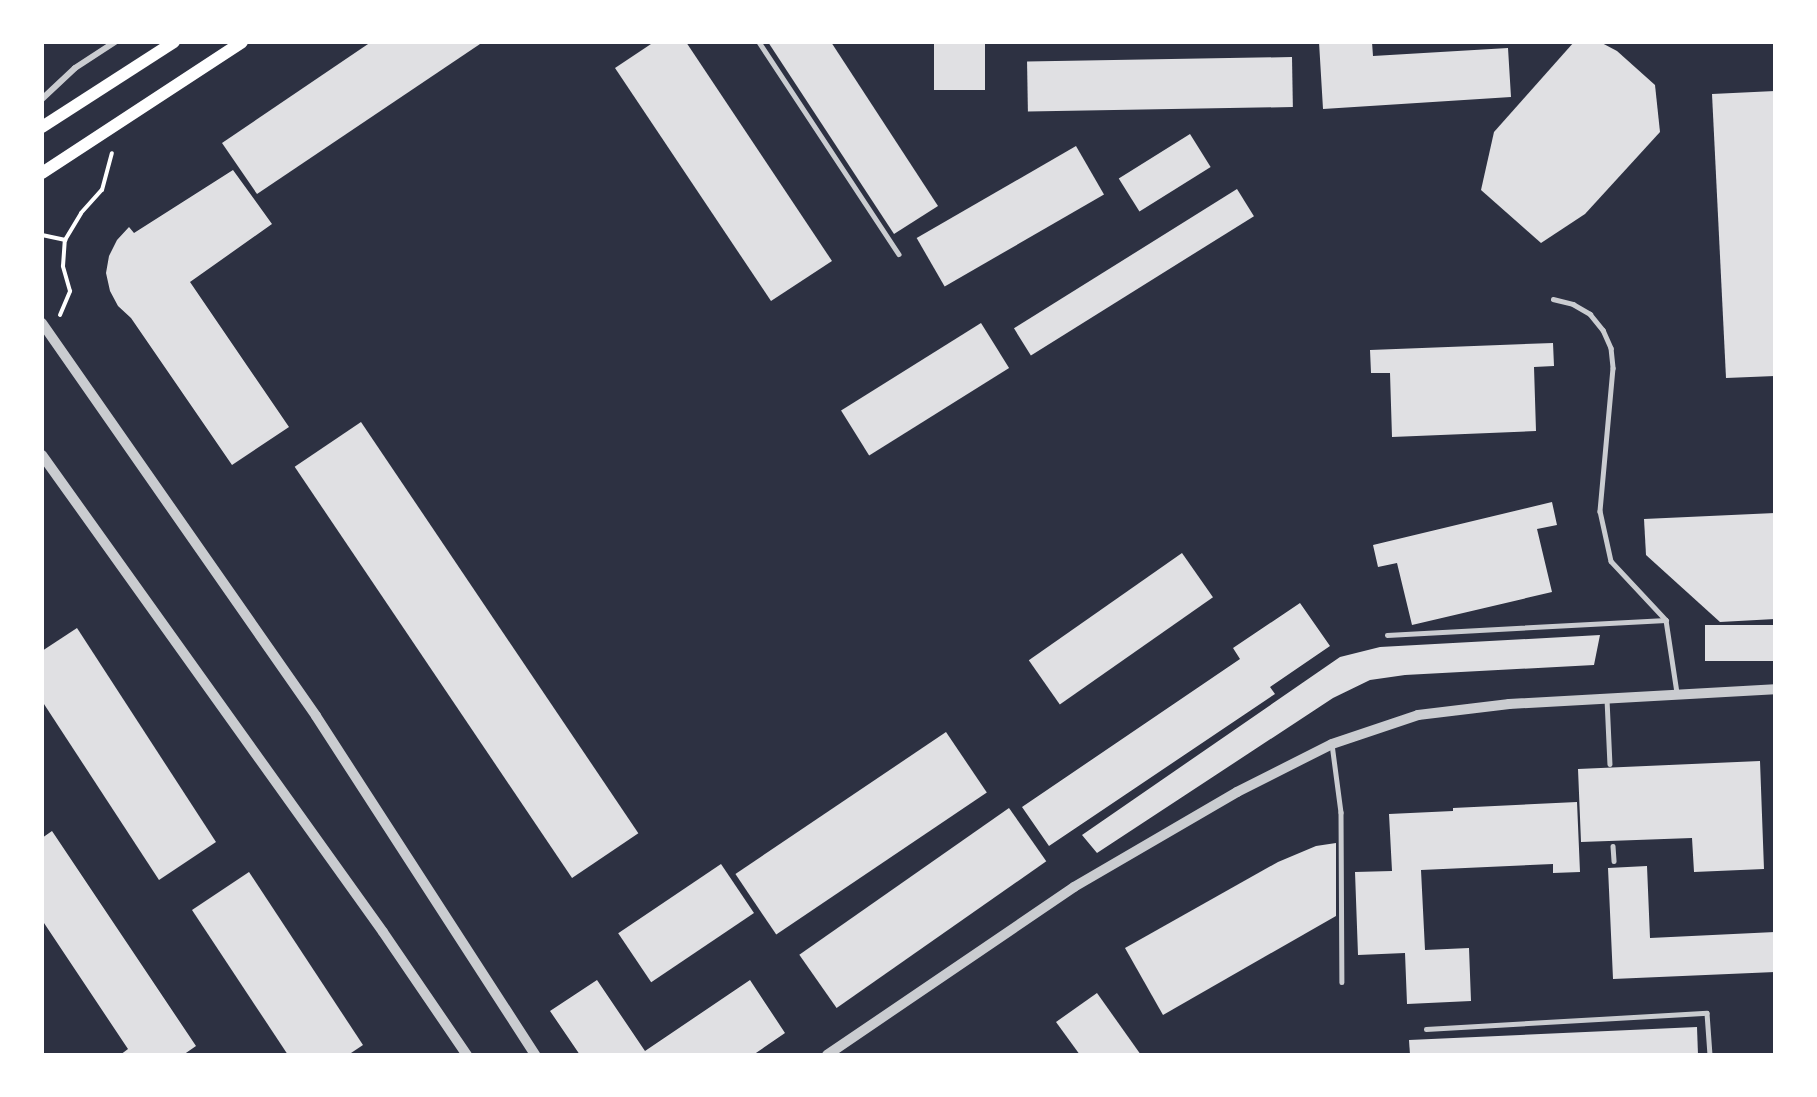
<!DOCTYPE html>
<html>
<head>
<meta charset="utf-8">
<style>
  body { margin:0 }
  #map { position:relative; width:1817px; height:1097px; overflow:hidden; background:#2d3142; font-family:"Titillium Web",sans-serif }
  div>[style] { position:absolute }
  .building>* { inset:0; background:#e0e0e3; transform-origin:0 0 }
  .path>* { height:4px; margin:-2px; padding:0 2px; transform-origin:2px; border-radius:2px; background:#fff }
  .service>* { height:4.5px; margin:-2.25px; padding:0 2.25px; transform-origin:2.25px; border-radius:2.25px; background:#caccd0 }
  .minor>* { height:6px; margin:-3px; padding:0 3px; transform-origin:3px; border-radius:3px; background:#caccd0 }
  .tertiary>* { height:10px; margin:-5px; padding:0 5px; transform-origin:5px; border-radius:5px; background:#caccd0 }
  .secondary>* { height:12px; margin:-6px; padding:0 6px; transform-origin:6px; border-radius:6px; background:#fff }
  span { translate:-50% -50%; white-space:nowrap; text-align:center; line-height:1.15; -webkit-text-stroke:6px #fff; paint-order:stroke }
  .frame { position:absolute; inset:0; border:44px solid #fff; pointer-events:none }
</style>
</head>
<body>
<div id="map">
  <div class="building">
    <div style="clip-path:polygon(371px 42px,483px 42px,257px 194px,222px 143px)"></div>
    <div style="clip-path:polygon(654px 42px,686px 42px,832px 261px,771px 301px,615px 68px)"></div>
    <div style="clip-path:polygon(768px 42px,831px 42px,938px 206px,894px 234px)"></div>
    <div style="left:934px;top:42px;width:51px;height:48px"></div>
    <div style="clip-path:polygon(1319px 42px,1372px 42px,1373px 56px,1508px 48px,1511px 97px,1323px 109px)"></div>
    <div style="clip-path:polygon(1574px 42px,1600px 42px,1617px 51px,1655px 85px,1660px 132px,1585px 214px,1541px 243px,1481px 190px,1494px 132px)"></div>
    <div style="left:1292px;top:57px;width:50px;height:265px;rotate:89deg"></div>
    <div style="clip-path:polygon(1775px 91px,1775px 376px,1726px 378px,1712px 94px)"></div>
    <div style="left:1190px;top:134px;width:39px;height:84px;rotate:58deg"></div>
    <div style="left:1076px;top:146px;width:56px;height:184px;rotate:60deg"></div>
    <div style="clip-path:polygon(233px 170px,272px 224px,190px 282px,289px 427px,232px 465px,131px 318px,118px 306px,110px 291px,106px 273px,109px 256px,117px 240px,129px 227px,134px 233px)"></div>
    <div style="left:1237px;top:189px;width:32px;height:263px;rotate:58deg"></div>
    <div style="left:981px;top:323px;width:53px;height:165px;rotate:58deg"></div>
    <div style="clip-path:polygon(1553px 343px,1554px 366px,1534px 367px,1536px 431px,1392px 437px,1390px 373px,1371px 373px,1370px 350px)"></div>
    <div style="left:361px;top:422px;width:496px;height:80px;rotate:56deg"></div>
    <div style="clip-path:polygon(1552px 502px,1557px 525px,1537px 529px,1552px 592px,1412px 625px,1397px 563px,1378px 567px,1373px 545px)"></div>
    <div style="clip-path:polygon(1775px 513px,1775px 619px,1720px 622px,1646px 555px,1644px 519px)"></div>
    <div style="left:1182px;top:553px;width:54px;height:187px;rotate:55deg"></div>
    <div style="clip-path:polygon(1300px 603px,1330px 646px,1270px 687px,1275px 694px,1049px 846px,1022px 807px,1240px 659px,1233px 648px)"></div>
    <div style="left:1775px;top:625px;width:36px;height:70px;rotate:90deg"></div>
    <div style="clip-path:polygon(77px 628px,216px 842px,159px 880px,42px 701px,42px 651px)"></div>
    <div style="clip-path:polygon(1600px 635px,1594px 665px,1405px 675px,1370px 680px,1333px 698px,1097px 853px,1082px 835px,1340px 657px,1380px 647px)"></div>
    <div style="left:946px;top:732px;width:73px;height:254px;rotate:56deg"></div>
    <div style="clip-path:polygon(1760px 761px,1764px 869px,1694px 872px,1692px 838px,1581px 842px,1578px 769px)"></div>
    <div style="clip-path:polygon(1577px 802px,1580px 872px,1553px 873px,1553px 864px,1421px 870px,1425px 950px,1469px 948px,1471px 1001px,1407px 1004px,1405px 953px,1358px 955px,1355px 872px,1392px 871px,1389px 814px,1453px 811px,1453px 808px)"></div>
    <div style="left:1009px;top:808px;width:65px;height:256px;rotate:55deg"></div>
    <div style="clip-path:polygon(52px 831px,196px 1046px,183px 1055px,120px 1055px,128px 1049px,42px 920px,42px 838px)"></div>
    <div style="clip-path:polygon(1336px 843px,1336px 916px,1163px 1015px,1125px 948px,1278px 862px,1316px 846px)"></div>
    <div style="left:721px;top:864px;width:59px;height:124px;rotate:56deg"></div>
    <div style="clip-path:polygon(1647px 866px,1650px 938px,1775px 932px,1775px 972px,1613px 979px,1608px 868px)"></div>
    <div style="clip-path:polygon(249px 872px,363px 1045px,348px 1055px,288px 1055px,192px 910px)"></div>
    <div style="clip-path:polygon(597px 980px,645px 1051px,750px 980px,785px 1033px,753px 1055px,580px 1055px,550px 1011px)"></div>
    <div style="clip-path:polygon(1097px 993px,1141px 1055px,1080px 1055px,1056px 1022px)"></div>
    <div style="clip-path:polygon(1697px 1027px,1698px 1055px,1410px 1055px,1409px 1040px)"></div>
  </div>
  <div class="path">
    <div style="left:42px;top:235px;width:24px;rotate:12deg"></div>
    <div style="left:60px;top:315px;width:26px;rotate:-67deg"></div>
    <div style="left:70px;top:291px;width:26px;rotate:-106deg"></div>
    <div style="left:63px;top:266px;width:26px;rotate:-86deg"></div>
    <div style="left:65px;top:240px;width:31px;rotate:-59deg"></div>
    <div style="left:81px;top:213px;width:31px;rotate:-48deg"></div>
    <div style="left:102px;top:190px;width:38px;rotate:-75deg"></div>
  </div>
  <div class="service">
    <div style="left:759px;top:42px;width:254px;rotate:56.6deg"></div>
    <div style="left:1553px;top:299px;width:21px;rotate:14deg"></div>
    <div style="left:1573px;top:304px;width:20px;rotate:30deg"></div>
    <div style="left:1590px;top:314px;width:21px;rotate:51deg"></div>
    <div style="left:1603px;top:330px;width:20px;rotate:66deg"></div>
    <div style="left:1611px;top:348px;width:20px;rotate:84deg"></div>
    <div style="left:1613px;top:368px;width:144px;rotate:95.2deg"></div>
    <div style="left:1600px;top:511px;width:51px;rotate:77.6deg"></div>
    <div style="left:1611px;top:561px;width:81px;rotate:47deg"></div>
    <div style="left:1387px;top:635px;width:279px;rotate:-3.1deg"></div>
    <div style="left:1666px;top:620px;width:74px;rotate:81.4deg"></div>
    <div style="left:1607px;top:699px;width:65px;rotate:87.4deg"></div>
    <div style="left:1332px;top:744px;width:69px;rotate:82.5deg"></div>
    <div style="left:1341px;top:812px;width:170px;rotate:89.7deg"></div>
    <div style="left:1613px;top:846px;width:15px;rotate:86deg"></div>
    <div style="left:1426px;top:1029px;width:281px;rotate:-3.3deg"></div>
    <div style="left:1707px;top:1013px;width:42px;rotate:85.9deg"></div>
  </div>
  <div class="minor">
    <div style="left:42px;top:99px;width:45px;rotate:-43.2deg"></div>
    <div style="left:75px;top:68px;width:48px;rotate:-33deg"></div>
  </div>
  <div class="tertiary">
    <div style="left:42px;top:323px;width:479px;rotate:55.1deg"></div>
    <div style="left:316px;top:716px;width:404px;rotate:57.1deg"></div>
    <div style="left:42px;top:455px;width:586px;rotate:54.44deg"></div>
    <div style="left:383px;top:932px;width:149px;rotate:55.7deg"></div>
    <div style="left:827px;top:1055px;width:299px;rotate:-34.2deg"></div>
    <div style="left:1074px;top:887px;width:189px;rotate:-30.2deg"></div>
    <div style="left:1237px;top:792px;width:106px;rotate:-26.8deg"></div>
    <div style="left:1332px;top:744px;width:91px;rotate:-18.6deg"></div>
    <div style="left:1418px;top:715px;width:92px;rotate:-6.9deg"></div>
    <div style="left:1509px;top:704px;width:266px;rotate:-3.2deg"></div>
  </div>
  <div class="secondary">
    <div style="left:42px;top:127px;width:157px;rotate:-32.8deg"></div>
    <div style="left:42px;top:173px;width:239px;rotate:-33.2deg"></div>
  </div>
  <div class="frame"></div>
</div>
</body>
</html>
